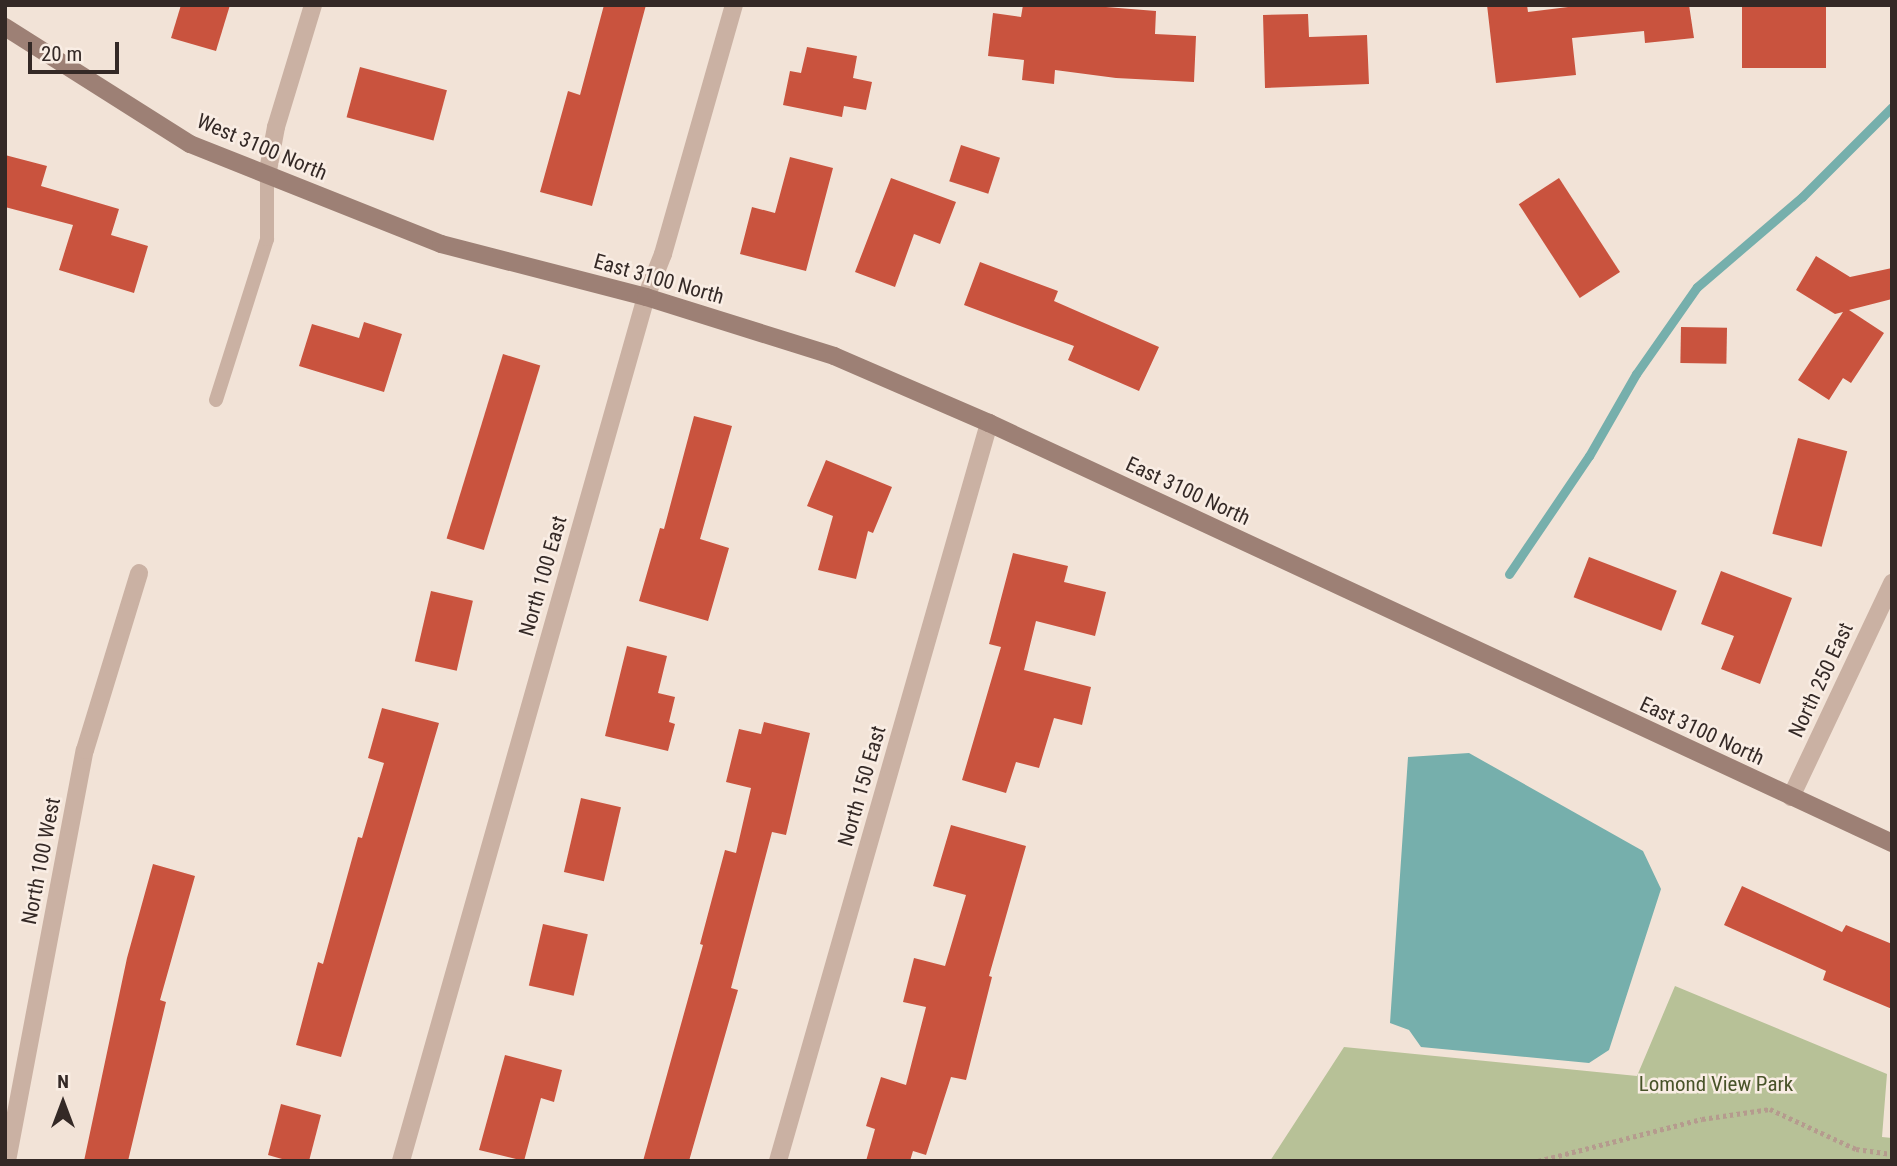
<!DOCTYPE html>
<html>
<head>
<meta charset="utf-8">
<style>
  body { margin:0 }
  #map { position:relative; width:1897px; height:1166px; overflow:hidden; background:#f2e3d7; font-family:"Roboto Condensed",sans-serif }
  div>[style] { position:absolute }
  .green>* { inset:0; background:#b7c197 }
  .water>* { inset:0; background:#76afac }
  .stream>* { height:9px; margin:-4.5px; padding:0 4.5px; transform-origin:4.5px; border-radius:4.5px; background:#76afac }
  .building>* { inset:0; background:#c9533e; transform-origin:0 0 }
  .path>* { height:4.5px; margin-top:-2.25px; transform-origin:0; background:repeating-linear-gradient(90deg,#b59b8e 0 3.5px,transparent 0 7px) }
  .lane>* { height:14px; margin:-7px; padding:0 7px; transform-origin:7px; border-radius:7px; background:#cab1a3 }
  .street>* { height:18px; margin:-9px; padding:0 9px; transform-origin:9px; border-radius:9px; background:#cab1a3 }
  .secondary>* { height:18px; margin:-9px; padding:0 9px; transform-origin:9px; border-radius:9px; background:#9d8075 }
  span { translate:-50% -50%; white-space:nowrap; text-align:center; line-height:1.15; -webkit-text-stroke:5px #f9ede4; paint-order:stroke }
  .street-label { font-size:21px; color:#342926 }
  .park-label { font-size:21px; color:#485329 }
  .frame { position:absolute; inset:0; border:7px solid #342926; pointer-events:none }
  .north { position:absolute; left:28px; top:1068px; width:70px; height:70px; -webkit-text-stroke:5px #f9ede4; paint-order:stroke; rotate:0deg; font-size:19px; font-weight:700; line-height:28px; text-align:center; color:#342926 }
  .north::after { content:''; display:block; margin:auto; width:24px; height:32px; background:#342926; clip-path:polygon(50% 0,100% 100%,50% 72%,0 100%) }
  .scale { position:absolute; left:28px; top:42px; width:91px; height:32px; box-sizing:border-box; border:4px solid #342926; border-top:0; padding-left:9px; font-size:21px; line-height:24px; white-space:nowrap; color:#342926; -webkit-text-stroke:5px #f9ede4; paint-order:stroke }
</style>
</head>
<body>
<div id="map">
  <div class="green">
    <div style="clip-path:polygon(1675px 986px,1887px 1074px,1882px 1137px,1892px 1138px,1892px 1161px,1270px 1161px,1344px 1047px,1637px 1076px)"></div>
  </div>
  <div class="water">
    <div style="clip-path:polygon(1469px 753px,1643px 851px,1661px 889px,1609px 1050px,1589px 1063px,1421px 1047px,1409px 1030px,1390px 1023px,1408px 757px)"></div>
  </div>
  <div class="stream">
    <div style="left:1509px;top:574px;width:143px;rotate:-55.9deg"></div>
    <div style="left:1589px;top:456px;width:95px;rotate:-60.2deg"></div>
    <div style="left:1636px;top:374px;width:106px;rotate:-55deg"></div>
    <div style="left:1697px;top:287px;width:138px;rotate:-40.6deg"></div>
    <div style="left:1802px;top:197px;width:127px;rotate:-45deg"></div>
  </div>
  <div class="building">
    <div style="clip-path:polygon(181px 5px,230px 5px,216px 51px,171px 38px)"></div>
    <div style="clip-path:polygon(604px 5px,646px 5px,592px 206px,540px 192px,568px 91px,580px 95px)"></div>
    <div style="clip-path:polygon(1023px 5px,1081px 5px,1156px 11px,1155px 34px,1196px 36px,1194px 82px,1116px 78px,1055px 70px,1054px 84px,1022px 80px,1024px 60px,988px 56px,993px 13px,1021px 17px)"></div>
    <div style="clip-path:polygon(1487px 5px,1527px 5px,1528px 12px,1584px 5px,1689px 5px,1694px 38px,1645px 43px,1644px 31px,1572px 38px,1576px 75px,1496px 83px)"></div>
    <div style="left:1742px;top:5px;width:84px;height:63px"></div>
    <div style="clip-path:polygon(1308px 14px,1309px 37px,1367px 35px,1369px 84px,1265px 88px,1263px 15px)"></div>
    <div style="clip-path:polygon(807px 47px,857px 56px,853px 78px,872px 82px,866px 110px,844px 106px,842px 117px,783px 105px,790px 71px,801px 73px)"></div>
    <div style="left:360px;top:67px;width:90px;height:52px;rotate:15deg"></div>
    <div style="left:961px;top:145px;width:41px;height:38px;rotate:18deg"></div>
    <div style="clip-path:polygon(5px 155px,47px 166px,41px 186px,119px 209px,111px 235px,148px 246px,134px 293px,59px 270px,73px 225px,5px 207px)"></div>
    <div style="clip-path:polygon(790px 157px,833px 168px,806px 271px,740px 254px,752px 207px,775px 213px)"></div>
    <div style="clip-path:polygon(891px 178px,956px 202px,940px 244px,914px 234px,895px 287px,855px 272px)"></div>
    <div style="left:1559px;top:178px;width:112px;height:48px;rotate:57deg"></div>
    <div style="clip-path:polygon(1816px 256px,1850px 277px,1892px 268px,1892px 299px,1849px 310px,1884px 333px,1851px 383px,1843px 378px,1829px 400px,1798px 380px,1843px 312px,1835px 314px,1796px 290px)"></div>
    <div style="clip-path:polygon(980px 262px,1058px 291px,1054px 301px,1159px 347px,1139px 391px,1068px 360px,1074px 346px,964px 305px)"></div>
    <div style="clip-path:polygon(364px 322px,402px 334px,384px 392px,299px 366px,312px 324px,359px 338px)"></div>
    <div style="left:1681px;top:327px;width:46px;height:36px;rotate:1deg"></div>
    <div style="left:503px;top:354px;width:39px;height:193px;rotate:17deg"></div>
    <div style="clip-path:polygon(694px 416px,732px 426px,700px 539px,729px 548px,708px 621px,639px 601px,660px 528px,664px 529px)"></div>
    <div style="left:1798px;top:438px;width:51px;height:99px;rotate:15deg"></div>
    <div style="clip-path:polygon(826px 460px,892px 487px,873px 533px,868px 531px,856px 579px,818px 570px,833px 516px,807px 506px)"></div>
    <div style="clip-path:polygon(1013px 553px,1068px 566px,1064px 582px,1106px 592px,1095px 636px,1036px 621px,1024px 670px,1091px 687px,1082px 725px,1054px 718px,1039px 768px,1016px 762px,1006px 793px,962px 780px,1001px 647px,989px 644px)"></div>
    <div style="left:1589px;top:557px;width:94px;height:43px;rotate:21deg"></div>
    <div style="clip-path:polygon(1721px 571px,1792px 598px,1760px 684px,1721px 669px,1734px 636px,1701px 624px)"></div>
    <div style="left:431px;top:591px;width:43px;height:72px;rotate:13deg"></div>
    <div style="clip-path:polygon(627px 646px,667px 656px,658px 693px,675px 697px,669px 722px,675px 724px,668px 751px,605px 736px)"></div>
    <div style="clip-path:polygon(382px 708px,439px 723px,341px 1057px,296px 1045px,318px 962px,323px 964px,358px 837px,362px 838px,384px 763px,368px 758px)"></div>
    <div style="clip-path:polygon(764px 722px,810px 733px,786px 835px,772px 832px,731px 988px,738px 990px,689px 1161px,643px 1161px,703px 945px,700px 944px,725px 850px,736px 853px,751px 788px,726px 782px,739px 729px,761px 734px)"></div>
    <div style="left:581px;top:798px;width:41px;height:76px;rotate:13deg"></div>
    <div style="clip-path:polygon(951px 825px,1026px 846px,989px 976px,992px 977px,966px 1080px,951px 1077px,926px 1155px,913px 1151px,910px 1161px,866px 1161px,875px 1129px,866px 1126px,881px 1077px,906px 1085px,926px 1007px,903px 1002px,914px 958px,945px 966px,966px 895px,933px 886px)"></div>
    <div style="clip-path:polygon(153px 864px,195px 876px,160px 1000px,166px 1002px,128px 1161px,84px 1161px,127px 958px)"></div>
    <div style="clip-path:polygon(1742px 886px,1842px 932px,1846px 925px,1892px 944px,1892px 1009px,1823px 980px,1826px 971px,1724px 925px)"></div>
    <div style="left:543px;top:924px;width:46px;height:63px;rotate:13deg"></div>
    <div style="clip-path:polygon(505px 1055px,562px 1070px,554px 1102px,541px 1098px,524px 1161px,479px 1150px)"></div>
    <div style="clip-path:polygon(281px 1104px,321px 1115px,309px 1161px,289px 1161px,268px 1155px)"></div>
  </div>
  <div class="path">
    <div style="left:1538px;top:1161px;width:169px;rotate:-14.4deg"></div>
    <div style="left:1702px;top:1119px;width:69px;rotate:-8.4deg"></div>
    <div style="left:1770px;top:1109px;width:95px;rotate:24.9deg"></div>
    <div style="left:1856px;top:1149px;width:36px;rotate:8deg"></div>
  </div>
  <div class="lane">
    <div style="left:216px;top:400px;width:169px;rotate:-72.4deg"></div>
    <div style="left:267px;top:239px;width:63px;rotate:-90deg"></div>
  </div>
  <div class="street">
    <div style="left:267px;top:176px;width:50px;rotate:-79.6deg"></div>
    <div style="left:276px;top:127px;width:127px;rotate:-73.1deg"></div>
    <div style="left:1791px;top:797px;width:237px;rotate:-64.7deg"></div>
    <div style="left:7px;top:1161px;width:418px;rotate:-79.3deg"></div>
    <div style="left:85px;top:750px;width:185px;rotate:-73deg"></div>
    <div style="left:401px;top:1161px;width:898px;rotate:-74.17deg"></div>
    <div style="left:646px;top:297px;width:46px;rotate:-68.4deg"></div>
    <div style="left:663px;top:254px;width:259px;rotate:-74.1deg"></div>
    <div style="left:778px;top:1161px;width:768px;rotate:-74.04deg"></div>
  </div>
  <div class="secondary">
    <div style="left:5px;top:27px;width:219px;rotate:32.3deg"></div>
    <div style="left:190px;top:144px;width:270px;rotate:21.7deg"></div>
    <div style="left:441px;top:244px;width:212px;rotate:14.5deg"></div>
    <div style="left:646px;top:297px;width:197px;rotate:17.4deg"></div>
    <div style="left:834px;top:356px;width:169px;rotate:23.4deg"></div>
    <div style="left:989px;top:423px;width:996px;rotate:24.94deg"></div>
  </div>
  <div class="street-label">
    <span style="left:262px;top:147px;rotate:23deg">West 3100 North</span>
    <span style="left:659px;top:279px;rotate:16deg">East 3100 North</span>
    <span style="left:1188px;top:491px;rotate:25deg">East 3100 North</span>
    <span style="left:543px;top:576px;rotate:-74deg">North 100 East</span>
    <span style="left:1821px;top:680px;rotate:-65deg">North 250 East</span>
    <span style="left:1702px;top:731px;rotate:25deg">East 3100 North</span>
    <span style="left:862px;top:786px;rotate:-74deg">North 150 East</span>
    <span style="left:41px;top:861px;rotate:-79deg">North 100 West</span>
  </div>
  <div class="park-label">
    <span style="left:1716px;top:1084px">Lomond View Park</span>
  </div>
  <div class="frame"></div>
  <div class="north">N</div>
  <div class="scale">20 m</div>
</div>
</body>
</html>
